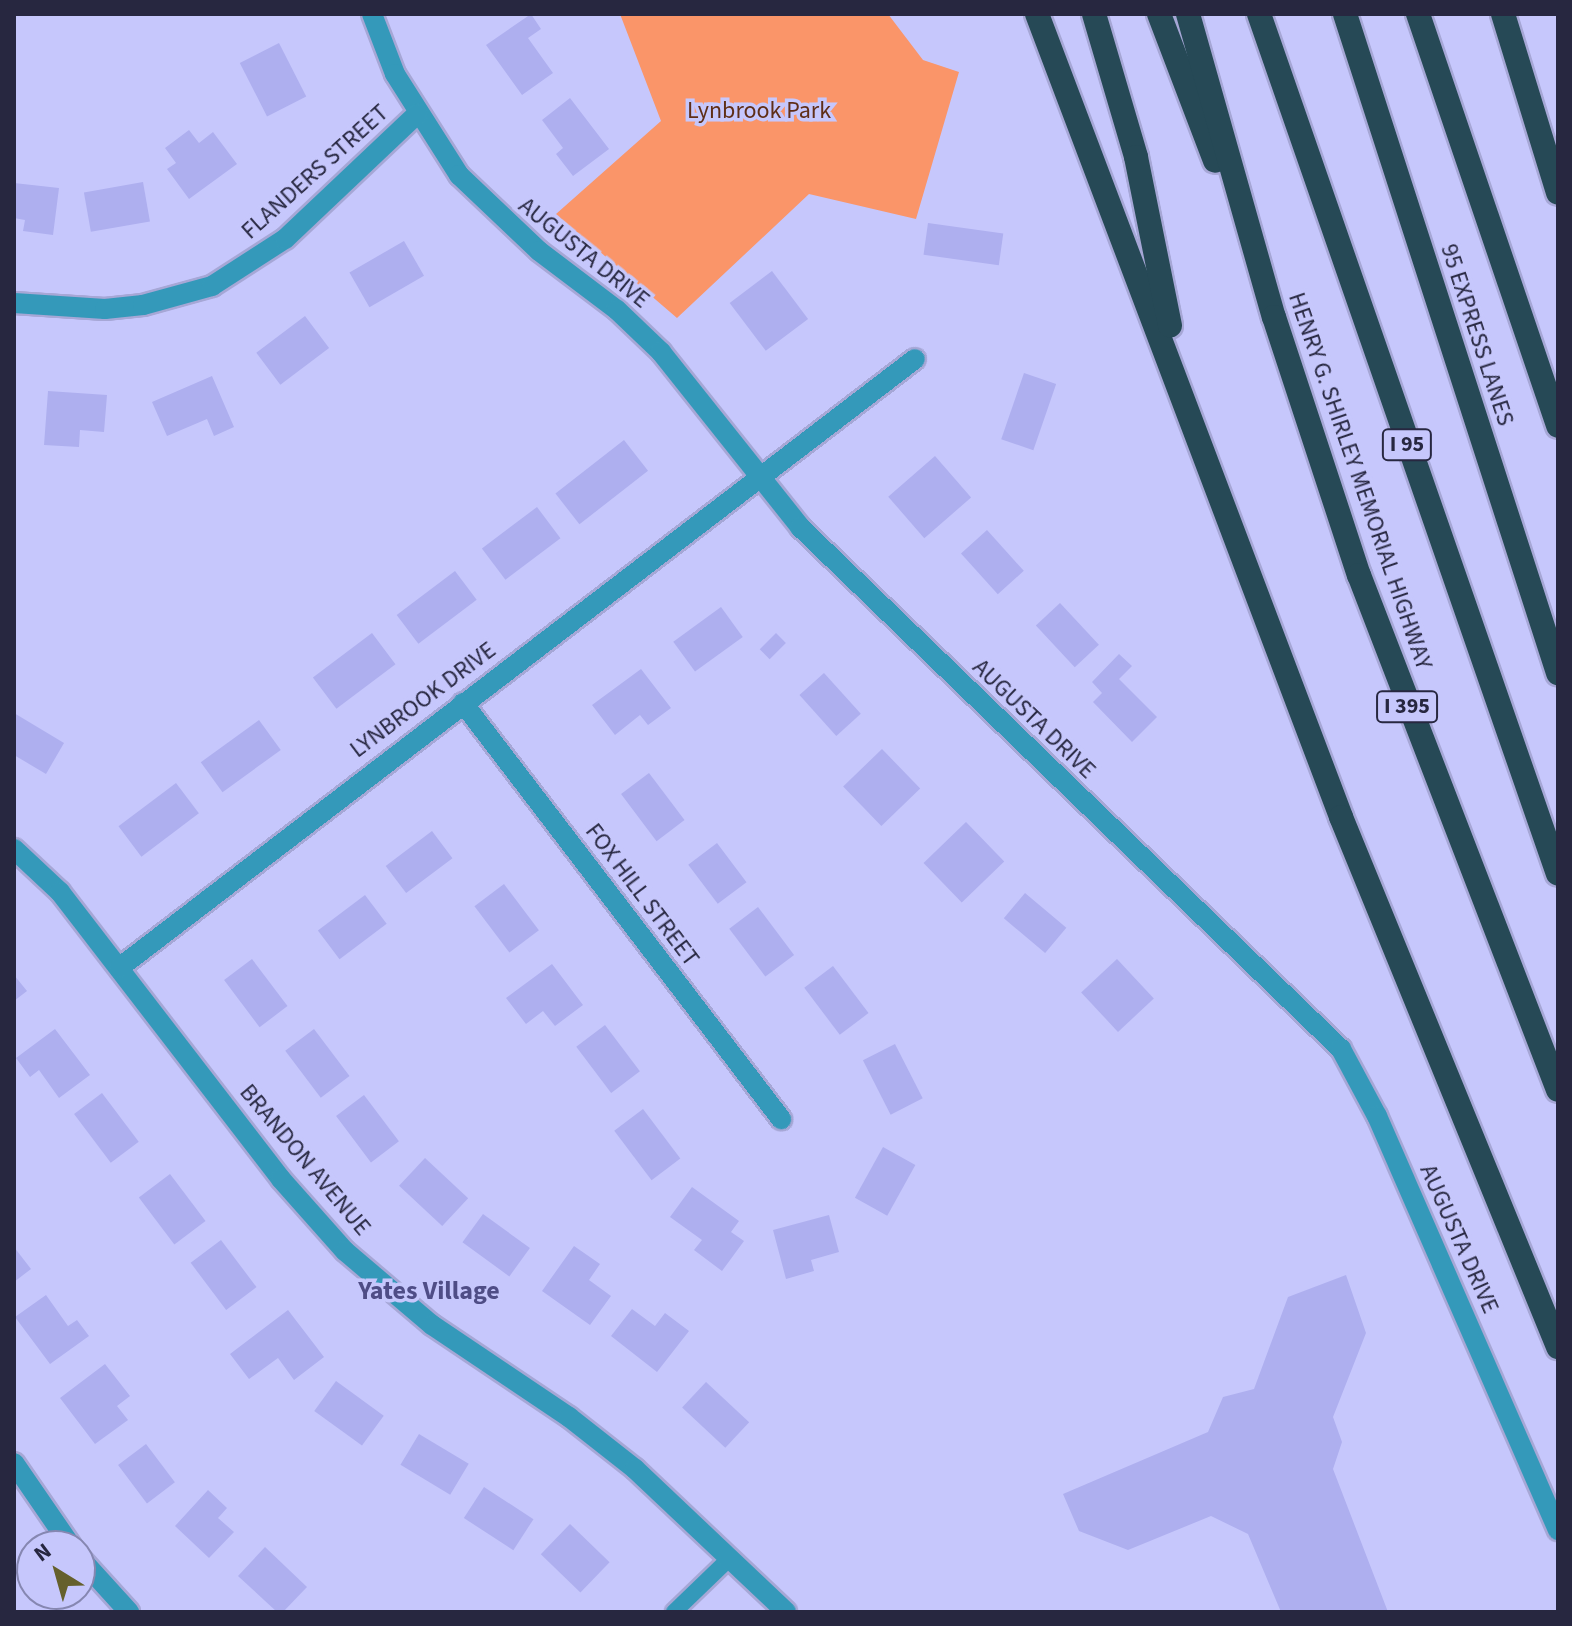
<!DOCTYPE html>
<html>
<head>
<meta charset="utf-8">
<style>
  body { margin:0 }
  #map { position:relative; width:1572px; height:1626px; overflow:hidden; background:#c6c7fc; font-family:"Source Sans 3",sans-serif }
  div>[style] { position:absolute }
  .green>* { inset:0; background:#fa9569 }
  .building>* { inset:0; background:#aeafef; transform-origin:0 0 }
  .roads { filter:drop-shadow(2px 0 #a6a7d6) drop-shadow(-2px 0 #a6a7d6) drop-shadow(0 2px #a6a7d6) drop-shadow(0 -2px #a6a7d6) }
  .service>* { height:16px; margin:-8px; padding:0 8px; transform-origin:8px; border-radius:8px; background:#3499ba }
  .minor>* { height:20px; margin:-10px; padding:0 10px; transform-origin:10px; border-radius:10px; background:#3499ba }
  .motorway>* { height:24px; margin:-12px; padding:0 12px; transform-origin:12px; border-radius:12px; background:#264956 }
  span { translate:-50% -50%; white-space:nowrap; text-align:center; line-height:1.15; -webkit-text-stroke:7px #c6c7fc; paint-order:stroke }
  .shield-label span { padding:2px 6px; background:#c6c7fc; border:2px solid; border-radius:6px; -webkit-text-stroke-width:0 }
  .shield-label { font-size:22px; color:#272740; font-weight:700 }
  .park-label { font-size:24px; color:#5f2e17 }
  .street-label { font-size:24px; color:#272740 }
  .neighbourhood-label { font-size:26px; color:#4f4d86; font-weight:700 }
  .frame { position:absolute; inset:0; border:16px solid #272740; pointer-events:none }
  .north { position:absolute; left:16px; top:1530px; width:80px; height:80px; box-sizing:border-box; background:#c6c7fc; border:2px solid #8687b1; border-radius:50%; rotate:323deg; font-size:22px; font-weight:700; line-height:32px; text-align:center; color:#272740 }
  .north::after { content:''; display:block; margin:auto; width:28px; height:36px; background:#65602c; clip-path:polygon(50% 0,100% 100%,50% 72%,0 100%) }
</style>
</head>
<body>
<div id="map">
  <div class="green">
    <div style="clip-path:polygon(620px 14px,888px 14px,923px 60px,959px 72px,916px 219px,809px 194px,677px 318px,556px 214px,661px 121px)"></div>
  </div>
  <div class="building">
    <div style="clip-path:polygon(531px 14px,541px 29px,528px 38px,553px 73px,522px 95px,486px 45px)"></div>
    <div style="left:279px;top:43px;width:60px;height:44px;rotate:63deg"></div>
    <div style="clip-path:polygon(570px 98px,609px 149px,573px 176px,556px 154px,563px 148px,542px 120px)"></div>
    <div style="clip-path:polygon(189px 130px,199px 143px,213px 132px,237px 164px,189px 199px,167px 169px,176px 163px,165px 148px)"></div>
    <div style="left:143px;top:182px;width:40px;height:60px;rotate:80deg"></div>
    <div style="clip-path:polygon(14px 183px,59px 188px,53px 235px,23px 231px,25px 220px,14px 218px)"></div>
    <div style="left:928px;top:223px;width:76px;height:32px;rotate:8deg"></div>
    <div style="left:404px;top:241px;width:40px;height:63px;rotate:60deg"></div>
    <div style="left:772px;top:271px;width:60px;height:53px;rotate:53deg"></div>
    <div style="left:305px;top:316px;width:40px;height:61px;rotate:53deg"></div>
    <div style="left:1024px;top:373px;width:34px;height:70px;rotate:19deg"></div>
    <div style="clip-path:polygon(212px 376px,234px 427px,214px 436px,207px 419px,167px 436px,152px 402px)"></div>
    <div style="clip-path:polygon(48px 391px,107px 395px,104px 432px,80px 430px,79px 447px,44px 445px)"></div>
    <div style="left:624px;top:440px;width:39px;height:87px;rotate:52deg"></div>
    <div style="left:935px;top:456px;width:55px;height:62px;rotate:49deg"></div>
    <div style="left:537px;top:507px;width:39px;height:69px;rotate:53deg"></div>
    <div style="left:987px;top:530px;width:55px;height:35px;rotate:48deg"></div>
    <div style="left:455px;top:571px;width:36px;height:73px;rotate:53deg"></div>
    <div style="left:1060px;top:603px;width:57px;height:33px;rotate:47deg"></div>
    <div style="left:721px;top:607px;width:37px;height:59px;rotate:54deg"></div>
    <div style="left:372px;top:633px;width:39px;height:74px;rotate:53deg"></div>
    <div style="left:776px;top:633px;width:14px;height:23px;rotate:45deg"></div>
    <div style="clip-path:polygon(1119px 654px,1132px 666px,1119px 679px,1157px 717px,1132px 742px,1093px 702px,1102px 693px,1092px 682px)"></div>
    <div style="clip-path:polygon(641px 669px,671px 708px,648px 725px,640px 715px,615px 735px,592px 705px)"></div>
    <div style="left:824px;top:673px;width:55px;height:33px;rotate:48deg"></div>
    <div style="clip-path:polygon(14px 713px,64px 743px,46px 774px,14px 755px)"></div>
    <div style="left:259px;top:720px;width:37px;height:72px;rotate:54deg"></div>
    <div style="left:882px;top:749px;width:55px;height:54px;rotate:46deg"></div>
    <div style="left:649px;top:773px;width:59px;height:35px;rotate:53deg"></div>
    <div style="left:176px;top:783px;width:38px;height:72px;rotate:53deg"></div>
    <div style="left:966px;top:822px;width:55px;height:59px;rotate:46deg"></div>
    <div style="left:432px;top:831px;width:34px;height:58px;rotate:53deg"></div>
    <div style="left:717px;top:843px;width:49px;height:36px;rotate:53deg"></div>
    <div style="left:504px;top:884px;width:58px;height:37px;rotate:53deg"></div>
    <div style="left:1025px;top:893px;width:54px;height:33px;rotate:40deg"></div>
    <div style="left:365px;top:895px;width:36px;height:59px;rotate:53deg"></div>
    <div style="left:758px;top:907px;width:60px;height:36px;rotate:53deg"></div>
    <div style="left:252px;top:959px;width:59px;height:35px;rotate:53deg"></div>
    <div style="left:1117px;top:959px;width:54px;height:49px;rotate:47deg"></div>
    <div style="clip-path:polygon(552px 964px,583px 1005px,555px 1026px,543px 1011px,526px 1024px,506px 998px)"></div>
    <div style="left:833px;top:966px;width:59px;height:36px;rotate:53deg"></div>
    <div style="clip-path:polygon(14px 975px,27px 991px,14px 1001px)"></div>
    <div style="left:605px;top:1025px;width:58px;height:36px;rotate:53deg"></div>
    <div style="clip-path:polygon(55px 1029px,90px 1075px,59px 1098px,39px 1070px,30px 1077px,16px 1058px)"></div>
    <div style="left:314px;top:1029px;width:59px;height:36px;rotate:53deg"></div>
    <div style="left:895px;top:1044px;width:61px;height:36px;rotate:63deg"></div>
    <div style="left:102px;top:1093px;width:61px;height:35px;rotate:53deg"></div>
    <div style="left:364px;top:1095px;width:58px;height:35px;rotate:53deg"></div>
    <div style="left:643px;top:1109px;width:62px;height:36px;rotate:53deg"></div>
    <div style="left:883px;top:1147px;width:37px;height:58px;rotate:29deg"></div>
    <div style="left:425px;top:1158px;width:59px;height:38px;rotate:43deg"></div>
    <div style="left:170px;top:1174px;width:59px;height:39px;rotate:53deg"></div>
    <div style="clip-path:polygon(692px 1187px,739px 1221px,731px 1232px,744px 1241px,722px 1271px,694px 1250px,702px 1240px,670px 1217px)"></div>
    <div style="left:483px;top:1214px;width:58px;height:35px;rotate:36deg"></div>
    <div style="clip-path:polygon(829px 1215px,839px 1252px,811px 1260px,814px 1271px,786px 1279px,773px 1230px)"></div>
    <div style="left:221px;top:1240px;width:59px;height:38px;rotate:53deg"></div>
    <div style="clip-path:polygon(574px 1246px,600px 1264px,589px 1280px,611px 1296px,590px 1325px,542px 1291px)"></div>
    <div style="clip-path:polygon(14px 1247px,31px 1269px,14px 1282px)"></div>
    <div style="clip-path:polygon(1346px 1275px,1366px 1333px,1333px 1417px,1342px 1442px,1333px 1469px,1388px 1612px,1281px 1612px,1248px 1534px,1211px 1516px,1128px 1550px,1079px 1531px,1063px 1494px,1208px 1432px,1223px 1397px,1254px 1389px,1288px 1297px)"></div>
    <div style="clip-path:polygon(46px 1295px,68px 1326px,77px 1320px,89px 1336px,50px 1364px,15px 1317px)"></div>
    <div style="clip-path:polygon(632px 1309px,655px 1326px,665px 1313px,689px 1331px,657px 1372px,611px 1336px)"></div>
    <div style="clip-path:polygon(288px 1310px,324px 1357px,294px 1380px,278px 1358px,249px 1379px,230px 1354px)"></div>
    <div style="clip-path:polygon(105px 1364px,130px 1396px,117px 1406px,128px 1420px,95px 1444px,60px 1398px)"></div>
    <div style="left:336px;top:1381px;width:59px;height:37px;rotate:36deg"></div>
    <div style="left:706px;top:1382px;width:59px;height:35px;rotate:43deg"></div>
    <div style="left:419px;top:1434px;width:58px;height:36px;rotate:31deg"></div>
    <div style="left:146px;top:1444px;width:48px;height:35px;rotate:53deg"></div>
    <div style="left:484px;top:1487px;width:59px;height:37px;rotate:33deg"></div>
    <div style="clip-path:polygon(208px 1490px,227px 1508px,218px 1518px,234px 1532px,209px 1558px,175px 1526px)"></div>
    <div style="left:570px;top:1524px;width:55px;height:42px;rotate:44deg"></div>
    <div style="clip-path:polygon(265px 1547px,307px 1587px,283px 1612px,277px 1612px,238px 1576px)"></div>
  </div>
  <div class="roads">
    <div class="service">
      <div style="left:674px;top:1612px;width:78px;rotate:-44deg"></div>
    </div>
    <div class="minor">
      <div style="left:372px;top:14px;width:64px;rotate:69deg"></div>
      <div style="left:395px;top:74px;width:120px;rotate:57.6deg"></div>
      <div style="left:459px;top:175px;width:110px;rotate:43.5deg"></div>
      <div style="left:539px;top:251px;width:98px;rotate:37.1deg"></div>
      <div style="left:617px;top:310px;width:61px;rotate:43.7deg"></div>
      <div style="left:661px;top:352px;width:223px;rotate:51.5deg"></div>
      <div style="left:800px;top:527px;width:752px;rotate:43.98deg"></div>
      <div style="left:1341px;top:1049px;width:76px;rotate:61.8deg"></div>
      <div style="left:1377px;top:1116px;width:452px;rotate:66.4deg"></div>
      <div style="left:14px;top:303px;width:91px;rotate:3.8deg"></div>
      <div style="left:105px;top:309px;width:38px;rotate:-6deg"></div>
      <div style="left:143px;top:305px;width:72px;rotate:-15.4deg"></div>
      <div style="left:212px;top:286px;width:87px;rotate:-32.8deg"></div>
      <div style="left:285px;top:239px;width:182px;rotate:-43.4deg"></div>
      <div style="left:463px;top:703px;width:524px;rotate:52.6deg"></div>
      <div style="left:14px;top:849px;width:63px;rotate:43.1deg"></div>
      <div style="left:60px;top:892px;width:362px;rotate:52.4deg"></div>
      <div style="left:281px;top:1179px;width:96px;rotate:48.4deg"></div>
      <div style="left:345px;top:1251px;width:114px;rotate:40.4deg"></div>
      <div style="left:432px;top:1325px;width:165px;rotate:33.9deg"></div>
      <div style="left:569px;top:1417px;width:84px;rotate:38.2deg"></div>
      <div style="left:635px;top:1469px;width:208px;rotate:43.4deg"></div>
      <div style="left:119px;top:968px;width:1002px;rotate:-37.42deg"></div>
      <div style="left:14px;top:1463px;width:101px;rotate:55.5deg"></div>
      <div style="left:80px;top:1558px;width:73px;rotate:47.8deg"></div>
    </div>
    <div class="motorway">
      <div style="left:1037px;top:14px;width:859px;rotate:69.26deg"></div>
      <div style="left:1341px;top:817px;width:573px;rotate:67.73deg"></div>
      <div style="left:1094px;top:14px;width:149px;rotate:73.6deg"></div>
      <div style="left:1136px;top:157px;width:172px;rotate:78.6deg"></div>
      <div style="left:1159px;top:14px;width:157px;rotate:69.1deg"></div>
      <div style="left:1188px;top:14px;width:315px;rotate:74.2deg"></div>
      <div style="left:1274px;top:317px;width:272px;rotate:71.8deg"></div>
      <div style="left:1359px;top:575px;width:552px;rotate:68.87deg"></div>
      <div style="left:1259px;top:14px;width:910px;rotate:70.83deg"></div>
      <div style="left:1345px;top:14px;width:693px;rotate:72.09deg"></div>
      <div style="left:1418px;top:14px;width:435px;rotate:71.2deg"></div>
      <div style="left:1503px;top:14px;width:187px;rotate:72.9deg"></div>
    </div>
  </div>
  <div class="shield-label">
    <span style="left:1407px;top:445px">I 95</span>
    <span style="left:1407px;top:707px">I 395</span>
  </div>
  <div class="park-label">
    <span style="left:759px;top:111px">Lynbrook Park</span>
  </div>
  <div class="street-label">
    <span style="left:315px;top:172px;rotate:-42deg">FLANDERS STREET</span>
    <span style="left:584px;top:253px;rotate:39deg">AUGUSTA DRIVE</span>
    <span style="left:1477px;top:335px;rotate:72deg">95 EXPRESS LANES</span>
    <span style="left:1360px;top:481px;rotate:71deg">HENRY G. SHIRLEY MEMORIAL HIGHWAY</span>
    <span style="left:423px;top:700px;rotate:-37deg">LYNBROOK DRIVE</span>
    <span style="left:1034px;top:719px;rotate:44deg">AUGUSTA DRIVE</span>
    <span style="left:642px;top:895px;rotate:53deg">FOX HILL STREET</span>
    <span style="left:305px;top:1160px;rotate:50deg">BRANDON AVENUE</span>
    <span style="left:1459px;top:1239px;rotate:66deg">AUGUSTA DRIVE</span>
  </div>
  <div class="neighbourhood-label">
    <span style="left:429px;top:1291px">Yates Village</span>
  </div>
  <div class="frame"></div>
  <div class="north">N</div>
</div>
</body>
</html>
